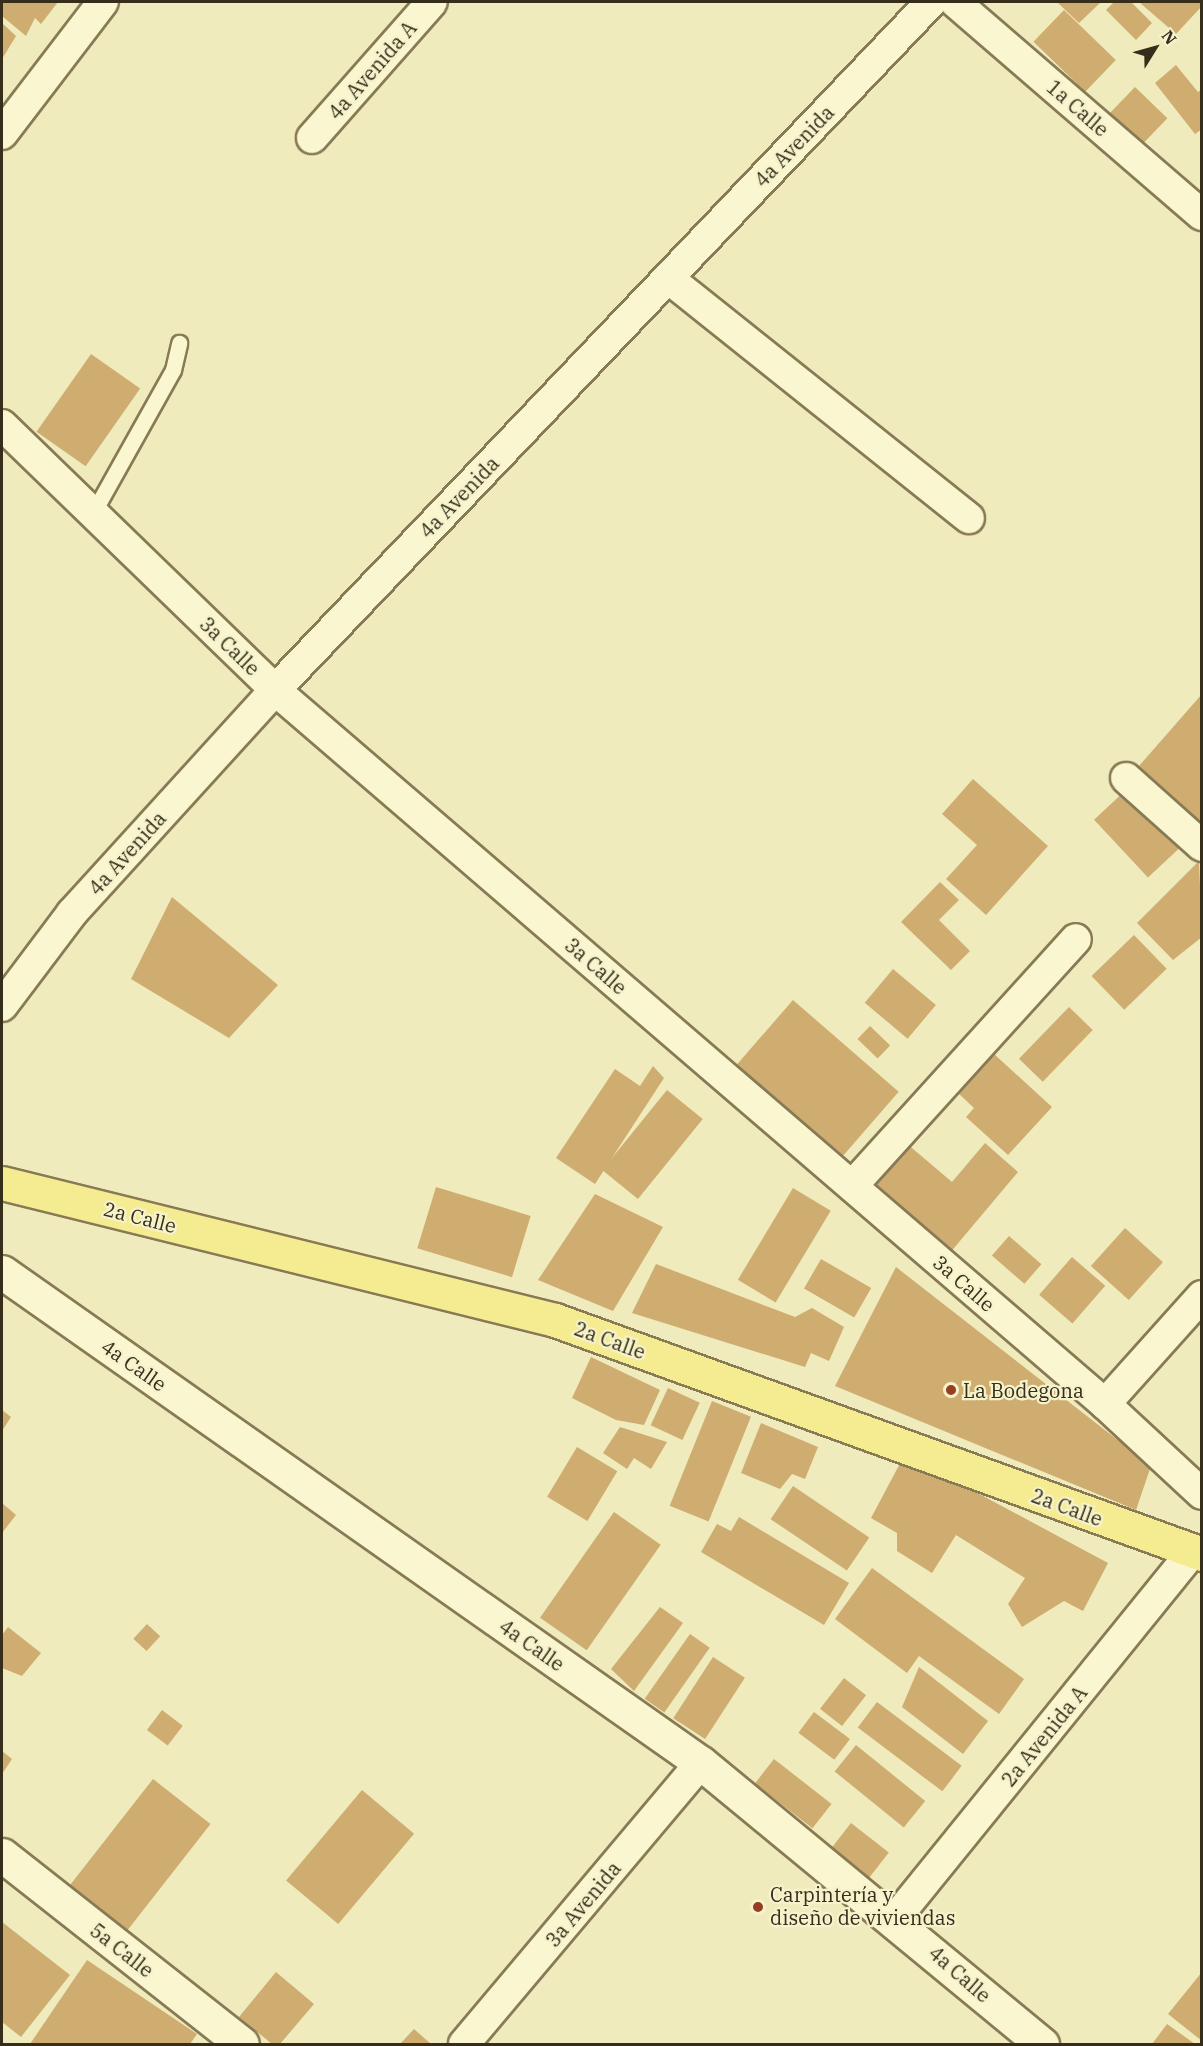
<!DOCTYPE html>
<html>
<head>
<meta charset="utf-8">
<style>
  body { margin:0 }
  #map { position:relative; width:1203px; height:2046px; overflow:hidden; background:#efebbc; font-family:"IBM Plex Serif",serif }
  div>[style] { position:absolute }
  .building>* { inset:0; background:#cfac70; transform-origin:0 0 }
  .roads { filter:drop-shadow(2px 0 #877a55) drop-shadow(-2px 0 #877a55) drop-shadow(0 2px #877a55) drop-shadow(0 -2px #877a55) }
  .lane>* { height:15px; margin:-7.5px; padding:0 7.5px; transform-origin:7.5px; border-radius:7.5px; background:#faf6cf }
  .street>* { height:30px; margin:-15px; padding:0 15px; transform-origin:15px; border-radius:15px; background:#faf6cf }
  .secondary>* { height:33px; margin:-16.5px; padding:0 16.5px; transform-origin:16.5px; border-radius:16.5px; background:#faf6cf }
  .primary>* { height:33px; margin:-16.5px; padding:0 16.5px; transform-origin:16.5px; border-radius:16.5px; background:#f5eb91 }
  .dots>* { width:16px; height:16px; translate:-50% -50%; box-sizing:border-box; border:3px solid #f6f3cc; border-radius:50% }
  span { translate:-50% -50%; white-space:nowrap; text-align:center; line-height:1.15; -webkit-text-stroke:4.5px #f6f3cc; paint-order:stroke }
  .street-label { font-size:20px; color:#362e1b }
  .poi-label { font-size:20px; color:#362e1b }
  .left { translate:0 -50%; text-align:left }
  .frame { position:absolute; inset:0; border:3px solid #362e1b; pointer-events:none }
  .north { position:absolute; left:1125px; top:18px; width:60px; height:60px; -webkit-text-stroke:4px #f6f3cc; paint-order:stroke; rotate:53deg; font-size:16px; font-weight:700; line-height:24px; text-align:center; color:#362e1b }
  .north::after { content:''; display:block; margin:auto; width:21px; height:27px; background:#362e1b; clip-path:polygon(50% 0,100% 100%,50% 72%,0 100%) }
</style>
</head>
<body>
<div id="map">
  <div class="building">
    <div style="clip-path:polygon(2px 2px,58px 2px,41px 24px,35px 18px,26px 36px,2px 16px)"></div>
    <div style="clip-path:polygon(1057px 2px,1101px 2px,1079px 23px)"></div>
    <div style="clip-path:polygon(1114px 2px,1131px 2px,1152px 23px,1136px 40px,1106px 10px)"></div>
    <div style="clip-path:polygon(1139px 2px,1202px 2px,1202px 6px,1176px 34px)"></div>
    <div style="left:1064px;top:10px;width:72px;height:44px;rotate:44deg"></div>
    <div style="clip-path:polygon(2px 23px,16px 36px,2px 59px)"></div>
    <div style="clip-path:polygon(1176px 65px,1198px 92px,1202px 89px,1202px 129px,1195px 134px,1155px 83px)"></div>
    <div style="left:1135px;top:87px;width:45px;height:36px;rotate:44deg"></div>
    <div style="left:91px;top:354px;width:60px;height:95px;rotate:35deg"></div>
    <div style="clip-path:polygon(1202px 694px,1202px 834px,1132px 774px)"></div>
    <div style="clip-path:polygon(973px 779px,1048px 846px,986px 915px,946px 879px,977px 845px,942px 814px)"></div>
    <div style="left:1127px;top:789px;width:79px;height:45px;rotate:47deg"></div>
    <div style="clip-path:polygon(1199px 861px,1202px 937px,1173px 960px,1137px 923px)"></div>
    <div style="clip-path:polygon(940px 882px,959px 900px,939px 920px,970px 951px,951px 970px,901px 922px)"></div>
    <div style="clip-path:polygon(172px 897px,278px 985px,229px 1038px,131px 979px)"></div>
    <div style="left:1134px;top:935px;width:47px;height:59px;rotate:46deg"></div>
    <div style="left:893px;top:969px;width:56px;height:44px;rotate:40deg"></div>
    <div style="left:793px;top:1000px;width:140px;height:91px;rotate:41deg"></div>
    <div style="left:1069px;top:1007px;width:33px;height:72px;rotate:44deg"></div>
    <div style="left:870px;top:1026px;width:28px;height:18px;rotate:44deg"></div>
    <div style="clip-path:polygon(993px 1053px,1052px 1107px,1008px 1155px,966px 1117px,974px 1108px,957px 1092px)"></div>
    <div style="clip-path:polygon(653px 1066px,664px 1078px,595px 1184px,556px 1158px,615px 1069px,640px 1086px)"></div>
    <div style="left:667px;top:1090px;width:46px;height:103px;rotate:39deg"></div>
    <div style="clip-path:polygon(906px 1143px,952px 1182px,985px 1143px,1018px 1172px,949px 1254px,870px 1186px)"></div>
    <div style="left:436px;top:1187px;width:99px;height:64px;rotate:17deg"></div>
    <div style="left:793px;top:1188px;width:44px;height:107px;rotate:31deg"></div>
    <div style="clip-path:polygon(595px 1194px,663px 1227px,613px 1311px,538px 1280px)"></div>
    <div style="left:1125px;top:1228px;width:51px;height:51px;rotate:42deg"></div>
    <div style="left:1009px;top:1236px;width:43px;height:26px;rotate:41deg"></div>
    <div style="left:1072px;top:1257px;width:44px;height:50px;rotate:41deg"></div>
    <div style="left:821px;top:1259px;width:58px;height:34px;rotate:30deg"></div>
    <div style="clip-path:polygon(656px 1264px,795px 1317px,812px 1308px,844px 1327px,829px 1361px,811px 1353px,805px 1367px,632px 1313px)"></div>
    <div style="clip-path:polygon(896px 1267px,1151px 1466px,1136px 1510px,835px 1386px)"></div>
    <div style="clip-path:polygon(591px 1357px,660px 1390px,644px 1425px,616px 1420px,572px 1398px)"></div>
    <div style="left:668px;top:1388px;width:35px;height:41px;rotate:25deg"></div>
    <div style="left:712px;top:1401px;width:42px;height:113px;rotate:22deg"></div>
    <div style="clip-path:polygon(2px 1410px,11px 1417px,2px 1431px)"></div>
    <div style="clip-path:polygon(761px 1423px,818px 1447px,805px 1479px,792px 1474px,780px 1489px,741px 1473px)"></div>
    <div style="clip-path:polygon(620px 1427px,667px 1442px,651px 1469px,634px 1458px,627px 1469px,603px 1453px)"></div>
    <div style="left:577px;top:1447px;width:47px;height:58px;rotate:31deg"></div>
    <div style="clip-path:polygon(905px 1454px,1108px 1563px,1083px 1611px,1064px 1601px,1022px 1627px,1008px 1604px,1025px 1578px,956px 1535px,932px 1573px,897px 1551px,897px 1533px,871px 1518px)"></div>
    <div style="left:793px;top:1486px;width:92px;height:40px;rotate:34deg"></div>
    <div style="clip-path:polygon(2px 1503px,16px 1515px,2px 1533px)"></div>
    <div style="left:614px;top:1512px;width:57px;height:129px;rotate:35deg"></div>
    <div style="clip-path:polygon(739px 1517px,849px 1583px,824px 1625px,701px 1552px,717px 1524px,731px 1531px)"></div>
    <div style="clip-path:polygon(872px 1568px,1024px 1679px,999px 1714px,919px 1656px,907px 1673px,835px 1619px)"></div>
    <div style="clip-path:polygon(660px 1607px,683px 1623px,634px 1691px,611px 1669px)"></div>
    <div style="left:147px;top:1624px;width:18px;height:20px;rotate:43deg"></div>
    <div style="clip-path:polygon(8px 1627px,41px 1653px,22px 1676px,2px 1668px,2px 1635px)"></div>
    <div style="left:690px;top:1634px;width:24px;height:79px;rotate:35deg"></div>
    <div style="left:713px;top:1657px;width:38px;height:73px;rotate:33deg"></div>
    <div style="clip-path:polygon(919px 1667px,988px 1721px,963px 1754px,902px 1707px)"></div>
    <div style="left:844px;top:1678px;width:28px;height:39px;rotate:38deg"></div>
    <div style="left:877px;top:1702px;width:106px;height:32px;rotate:37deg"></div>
    <div style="left:162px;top:1710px;width:26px;height:25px;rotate:37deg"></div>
    <div style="left:814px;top:1712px;width:45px;height:26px;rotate:37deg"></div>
    <div style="left:856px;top:1745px;width:89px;height:34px;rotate:39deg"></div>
    <div style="clip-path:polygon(2px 1751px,12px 1759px,2px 1774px)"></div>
    <div style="left:774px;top:1759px;width:73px;height:31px;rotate:38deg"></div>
    <div style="left:153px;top:1779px;width:73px;height:141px;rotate:38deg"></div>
    <div style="left:362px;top:1790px;width:68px;height:118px;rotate:40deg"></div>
    <div style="left:851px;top:1823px;width:48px;height:32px;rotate:38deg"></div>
    <div style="clip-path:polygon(2px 1922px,70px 1975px,21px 2037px,2px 2022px)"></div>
    <div style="clip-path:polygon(87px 1960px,197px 2034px,190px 2044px,30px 2044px)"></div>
    <div style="clip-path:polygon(276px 1972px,314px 2004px,280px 2044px,272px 2044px,239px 2017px)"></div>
    <div style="clip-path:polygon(1202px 1972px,1202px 2041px,1168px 2014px)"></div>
    <div style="clip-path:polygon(1167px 2024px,1195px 2044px,1152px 2044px)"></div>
    <div style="clip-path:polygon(414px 2029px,431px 2044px,400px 2044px)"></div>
  </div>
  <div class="roads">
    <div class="lane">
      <div style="left:93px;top:513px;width:164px;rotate:-60.8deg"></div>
      <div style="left:173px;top:370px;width:28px;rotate:-77deg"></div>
    </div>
    <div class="street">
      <div style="left:955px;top:2px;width:326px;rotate:40.8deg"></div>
      <div style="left:2px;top:134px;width:166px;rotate:-52.6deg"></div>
      <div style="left:312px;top:138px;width:181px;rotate:-48.6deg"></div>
      <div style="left:668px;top:278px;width:385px;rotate:38.6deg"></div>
      <div style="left:2px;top:425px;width:380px;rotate:44.1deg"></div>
      <div style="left:275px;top:690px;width:1095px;rotate:40.7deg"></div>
      <div style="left:1105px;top:1404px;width:132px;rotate:42.9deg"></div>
      <div style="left:1126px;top:778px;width:102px;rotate:41.8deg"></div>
      <div style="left:2px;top:1006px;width:116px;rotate:-53deg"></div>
      <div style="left:72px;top:913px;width:302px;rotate:-47.7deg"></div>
      <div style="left:275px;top:690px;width:951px;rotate:-46.36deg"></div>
      <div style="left:852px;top:1186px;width:333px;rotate:-47.8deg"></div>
      <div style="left:1105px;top:1404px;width:145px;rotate:-48.1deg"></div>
      <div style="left:895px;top:1919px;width:472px;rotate:-51deg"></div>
      <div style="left:464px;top:2044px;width:368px;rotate:-49.9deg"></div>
    </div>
    <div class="secondary">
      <div style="left:2px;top:1272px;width:854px;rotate:35.09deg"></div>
      <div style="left:701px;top:1763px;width:442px;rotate:39.5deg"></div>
      <div style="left:2px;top:1855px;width:305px;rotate:38.2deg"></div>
    </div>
    <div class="primary">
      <div style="left:2px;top:1183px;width:570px;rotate:13.91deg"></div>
      <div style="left:555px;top:1320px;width:688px;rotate:19.88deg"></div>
    </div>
  </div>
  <div class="dots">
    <div style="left:951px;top:1390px;background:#983c23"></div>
    <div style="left:758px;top:1907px;background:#983c23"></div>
  </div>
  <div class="street-label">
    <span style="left:372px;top:70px;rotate:-49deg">4a Avenida A</span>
    <span style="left:1078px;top:108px;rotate:41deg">1a Calle</span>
    <span style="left:794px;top:146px;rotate:-46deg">4a Avenida</span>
    <span style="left:459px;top:497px;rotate:-46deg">4a Avenida</span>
    <span style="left:230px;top:646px;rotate:44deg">3a Calle</span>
    <span style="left:127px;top:853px;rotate:-48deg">4a Avenida</span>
    <span style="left:596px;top:966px;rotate:41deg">3a Calle</span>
    <span style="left:140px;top:1217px;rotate:14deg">2a Calle</span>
    <span style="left:964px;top:1283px;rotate:41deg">3a Calle</span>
    <span style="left:610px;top:1340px;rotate:20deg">2a Calle</span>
    <span style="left:134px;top:1365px;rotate:35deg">4a Calle</span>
    <span style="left:1067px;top:1507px;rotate:20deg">2a Calle</span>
    <span style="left:532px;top:1645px;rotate:35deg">4a Calle</span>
    <span style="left:1044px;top:1736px;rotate:-51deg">2a Avenida A</span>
    <span style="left:583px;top:1904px;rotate:-50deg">3a Avenida</span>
    <span style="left:122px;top:1950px;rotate:38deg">5a Calle</span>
    <span style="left:960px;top:1974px;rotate:41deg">4a Calle</span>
  </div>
  <div class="poi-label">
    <span class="left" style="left:963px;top:1390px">La Bodegona</span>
    <span class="left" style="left:770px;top:1906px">Carpintería y<br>diseño de viviendas</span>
  </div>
  <div class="frame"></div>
  <div class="north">N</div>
</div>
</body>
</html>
